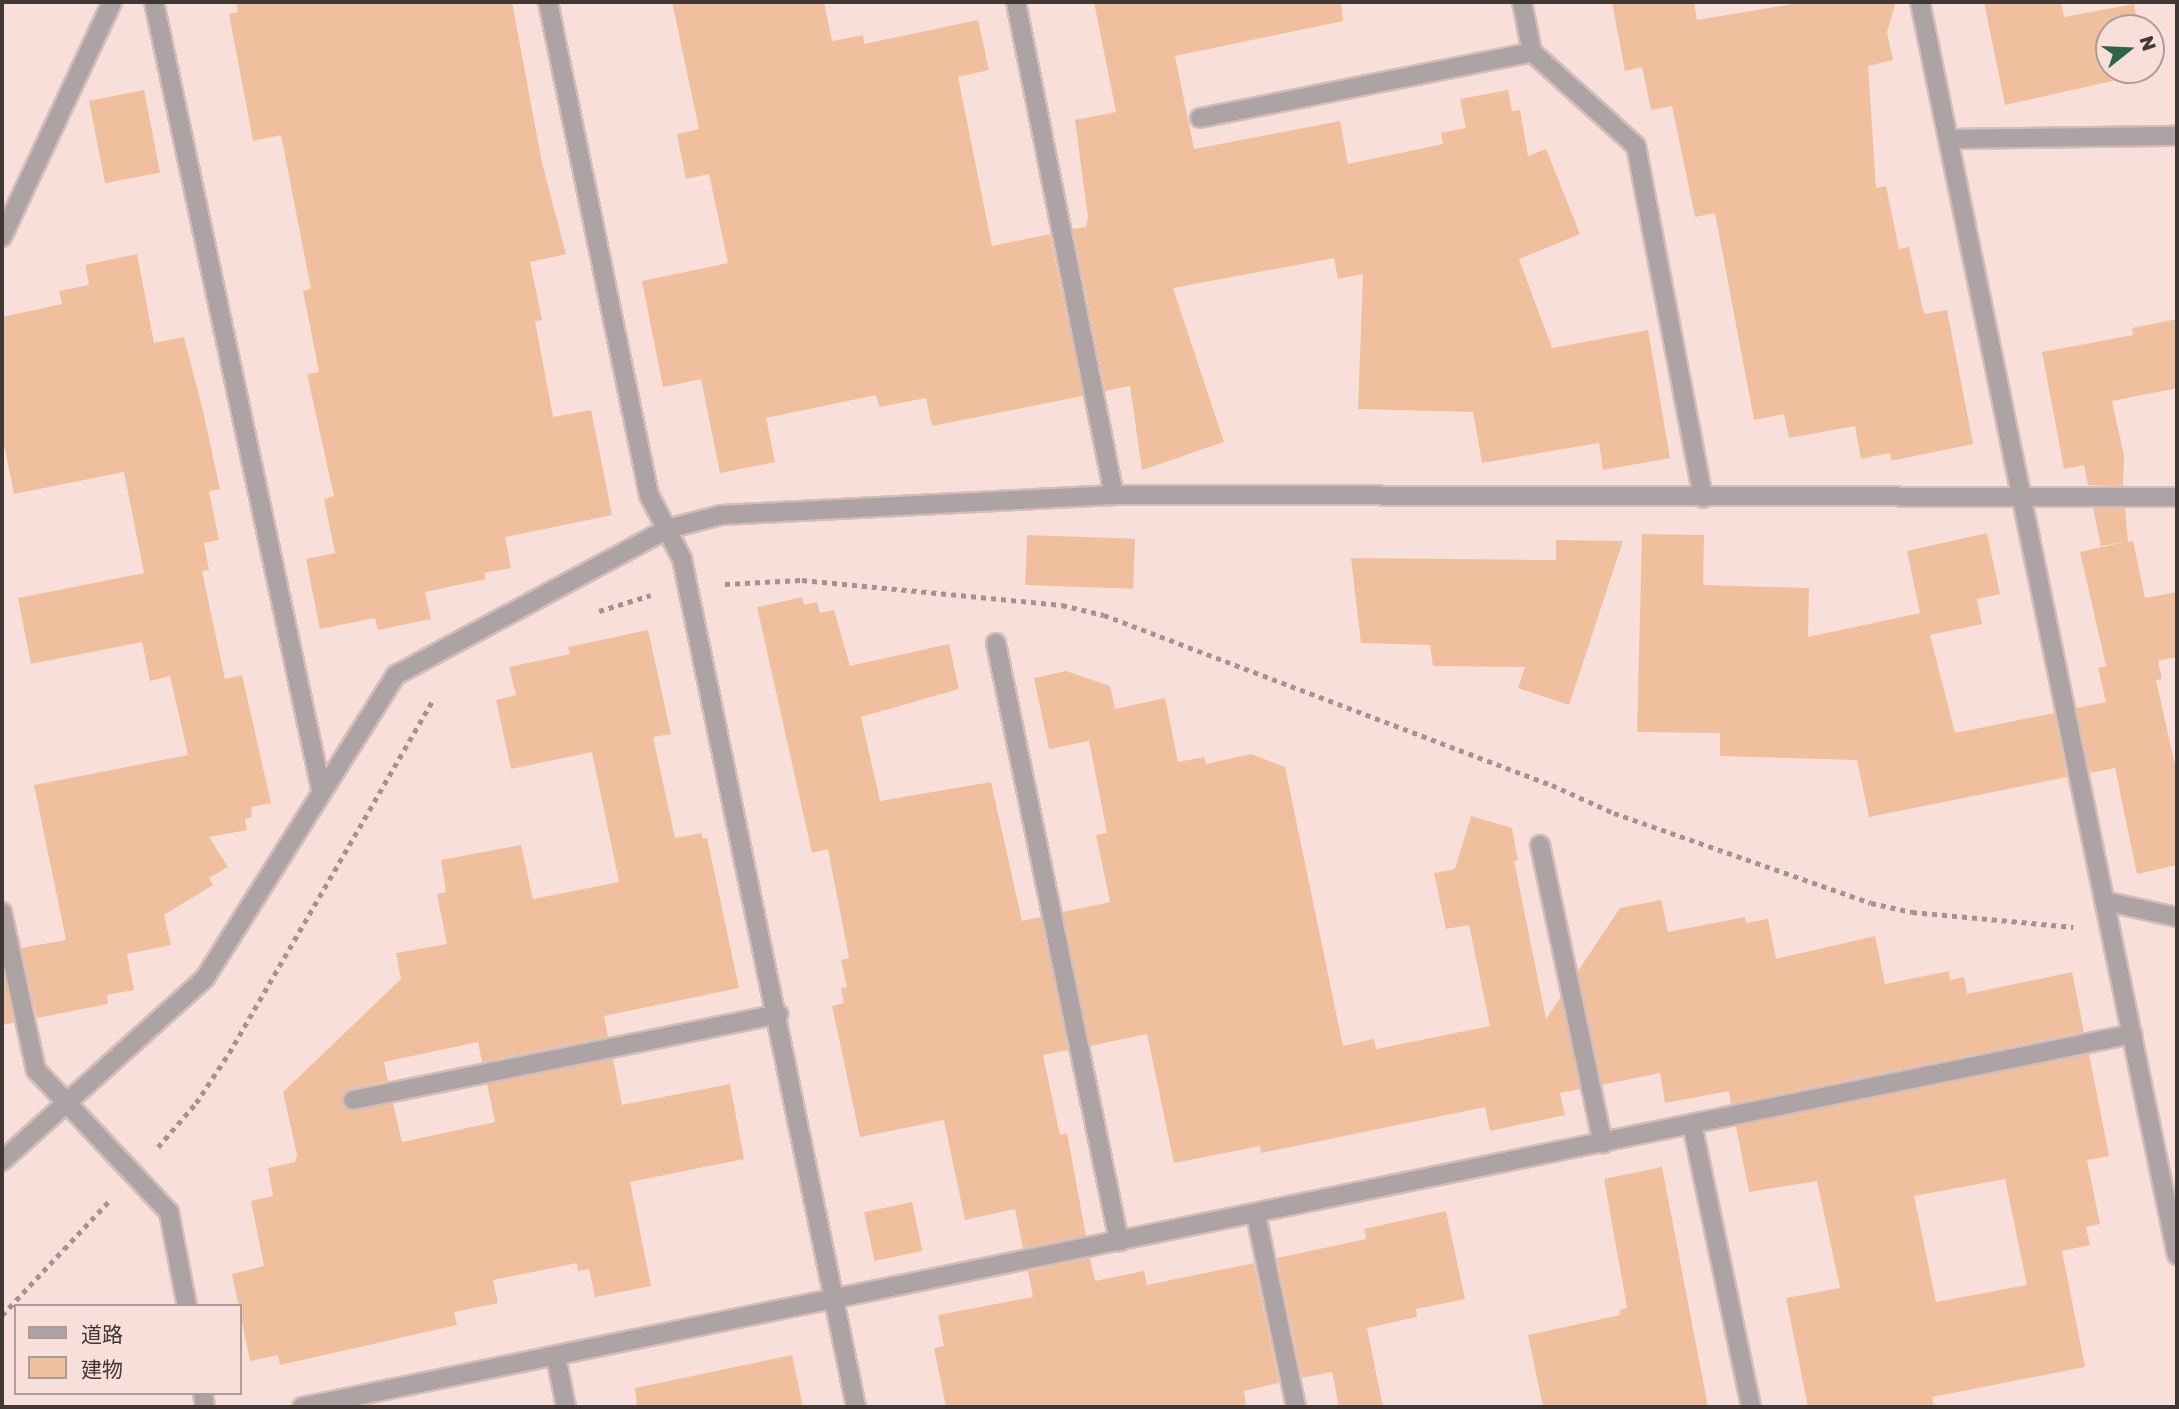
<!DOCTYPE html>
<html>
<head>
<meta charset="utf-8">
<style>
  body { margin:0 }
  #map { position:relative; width:2179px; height:1409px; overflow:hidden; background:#f9dfda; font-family:"Golos Text","Noto Sans JP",sans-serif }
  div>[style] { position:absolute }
  .building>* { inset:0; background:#f0c09e; transform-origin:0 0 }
  .path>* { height:4.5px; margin-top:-2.25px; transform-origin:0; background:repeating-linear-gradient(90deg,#a6938f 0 5px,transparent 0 10px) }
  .roads { filter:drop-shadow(2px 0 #d4bdb9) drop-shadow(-2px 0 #d4bdb9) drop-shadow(0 2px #d4bdb9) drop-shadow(0 -2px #d4bdb9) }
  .street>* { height:18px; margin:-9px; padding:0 9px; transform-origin:9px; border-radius:9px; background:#ada2a4 }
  span { translate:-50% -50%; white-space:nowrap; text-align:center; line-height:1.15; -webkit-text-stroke:6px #f9dfda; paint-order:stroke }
  .frame { position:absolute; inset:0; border:4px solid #413735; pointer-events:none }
  .legend { position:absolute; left:14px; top:1304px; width:228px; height:91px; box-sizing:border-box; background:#f9dfda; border:2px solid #af9c98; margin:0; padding:9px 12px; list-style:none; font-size:21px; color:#413735 }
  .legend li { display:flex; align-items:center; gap:14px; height:35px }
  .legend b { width:35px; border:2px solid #af9c98 }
  .north { position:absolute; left:2095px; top:14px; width:70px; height:70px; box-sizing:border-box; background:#f9dfda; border:2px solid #af9c98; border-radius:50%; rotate:72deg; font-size:19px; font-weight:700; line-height:28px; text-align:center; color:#413735 }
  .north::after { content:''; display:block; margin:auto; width:24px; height:32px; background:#30644a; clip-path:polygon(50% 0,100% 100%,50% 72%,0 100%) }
</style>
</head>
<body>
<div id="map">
  <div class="building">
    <div style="clip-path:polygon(236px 2px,512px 2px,542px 163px,566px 254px,530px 262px,542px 320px,535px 321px,553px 417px,591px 410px,612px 515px,505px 537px,511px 568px,484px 573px,486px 579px,425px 592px,431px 619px,378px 630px,375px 618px,320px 629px,306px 559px,335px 553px,324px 499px,334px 496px,307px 374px,319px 372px,303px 291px,311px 289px,281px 135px,253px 141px,229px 14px,238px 12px)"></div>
    <div style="clip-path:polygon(672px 2px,824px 2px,832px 41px,863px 35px,864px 44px,978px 20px,989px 70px,958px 77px,992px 246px,1050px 234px,1083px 396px,932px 426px,926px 398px,879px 407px,876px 395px,766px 418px,775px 462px,720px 473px,701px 379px,663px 387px,642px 281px,728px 263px,709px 174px,686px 179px,677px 134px,699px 129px)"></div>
    <div style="clip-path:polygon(1094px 2px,1341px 2px,1343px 21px,1175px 56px,1194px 149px,1340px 121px,1348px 164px,1443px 144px,1441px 133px,1466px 128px,1460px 99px,1508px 90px,1512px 111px,1520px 110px,1528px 156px,1546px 149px,1580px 234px,1519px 259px,1552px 348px,1648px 330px,1670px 458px,1603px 470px,1599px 443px,1482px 463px,1473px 412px,1358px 409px,1363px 274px,1338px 279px,1334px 258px,1173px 288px,1224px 442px,1142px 470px,1130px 386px,1105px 391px,1073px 229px,1086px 227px,1088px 218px,1075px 120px,1116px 112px)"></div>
    <div style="clip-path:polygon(1612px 2px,1694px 2px,1697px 20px,1805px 2px,1896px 2px,1887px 32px,1893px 60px,1868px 66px,1876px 188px,1886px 186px,1899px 249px,1909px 247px,1924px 314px,1947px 310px,1973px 444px,1891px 461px,1890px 453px,1861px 459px,1855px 426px,1789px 438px,1784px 414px,1754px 420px,1715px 213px,1695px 217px,1672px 106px,1651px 110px,1642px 67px,1625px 71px)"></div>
    <div style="clip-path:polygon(1984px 2px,2061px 2px,2064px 17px,2134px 4px,2139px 28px,2109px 28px,2109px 70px,2148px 73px,2005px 105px)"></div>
    <div style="left:144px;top:90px;width:84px;height:56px;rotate:79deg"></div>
    <div style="clip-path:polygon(137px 254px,154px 343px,184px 337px,203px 411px,220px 489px,209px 491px,219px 540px,204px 543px,209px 570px,202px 571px,225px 679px,242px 675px,271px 803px,251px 807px,252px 817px,245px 819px,247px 830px,209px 837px,228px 867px,209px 878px,213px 885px,164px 915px,171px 945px,127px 954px,134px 990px,107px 995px,108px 1004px,37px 1018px,21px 948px,66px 940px,34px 785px,188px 755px,170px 676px,150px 681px,142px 642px,31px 664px,18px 598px,144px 573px,124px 472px,14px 494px,2px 435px,2px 317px,62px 304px,59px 291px,89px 285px,85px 265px)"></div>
    <div style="clip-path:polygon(2177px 319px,2177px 388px,2112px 401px,2124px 456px,2123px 486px,2088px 485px,2084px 465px,2064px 469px,2042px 352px,2133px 335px,2132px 328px)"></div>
    <div style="clip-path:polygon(2093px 508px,2125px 508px,2128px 542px,2133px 541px,2145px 598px,2177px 592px,2177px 657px,2158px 661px,2162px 679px,2156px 680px,2177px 774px,2177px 865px,2137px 874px,2115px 768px,2090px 773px,2076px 708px,2106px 702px,2098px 668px,2106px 666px,2080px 552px,2125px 542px,2101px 546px)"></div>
    <div style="clip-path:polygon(1987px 533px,2000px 594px,1977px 599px,1982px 624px,1930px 635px,1955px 733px,2054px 713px,2067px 777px,1869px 817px,1857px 760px,1720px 756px,1720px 733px,1637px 732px,1642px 534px,1704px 535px,1703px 585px,1809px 588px,1808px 637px,1920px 613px,1907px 551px)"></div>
    <div style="left:1027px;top:535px;width:108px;height:50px;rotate:2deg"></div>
    <div style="clip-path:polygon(1556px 540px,1623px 541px,1569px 705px,1518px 688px,1525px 667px,1433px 666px,1430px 645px,1361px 643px,1351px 558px,1556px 560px)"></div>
    <div style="clip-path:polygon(802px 597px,804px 605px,817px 602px,820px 613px,834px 610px,850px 666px,949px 644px,959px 689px,861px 717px,880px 801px,991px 782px,1022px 921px,1041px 917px,1068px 1050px,1043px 1055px,1060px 1135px,1067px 1133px,1086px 1236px,1023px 1248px,1015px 1209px,965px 1220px,944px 1120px,860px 1137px,832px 1006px,844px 1003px,841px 988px,847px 987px,841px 960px,849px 958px,828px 849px,812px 853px,757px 607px)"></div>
    <div style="clip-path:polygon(648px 630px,671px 734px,653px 737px,675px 838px,701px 833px,703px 839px,707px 838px,739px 988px,604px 1016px,608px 1037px,482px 1062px,478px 1042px,384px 1062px,388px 1081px,350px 1089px,342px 1102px,355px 1111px,393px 1103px,402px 1142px,495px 1122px,487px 1084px,613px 1059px,622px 1105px,730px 1084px,744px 1159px,630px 1182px,651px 1286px,595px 1297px,589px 1269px,578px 1271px,577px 1263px,493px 1280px,498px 1303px,454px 1312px,457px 1325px,280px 1365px,278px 1355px,250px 1361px,232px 1274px,264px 1266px,251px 1201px,273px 1196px,268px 1168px,295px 1162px,297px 1155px,283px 1092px,401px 979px,396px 953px,447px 944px,437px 894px,446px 892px,441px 860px,521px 845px,533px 899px,619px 882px,592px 752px,511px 769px,496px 700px,516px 695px,509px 667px,570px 654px,568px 647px)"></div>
    <div style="clip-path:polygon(1066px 671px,1110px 686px,1115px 709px,1165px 698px,1178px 762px,1204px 757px,1206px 764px,1251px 754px,1285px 767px,1343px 1046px,1374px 1039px,1376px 1049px,1490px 1026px,1469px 925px,1446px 929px,1434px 873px,1455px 869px,1471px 816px,1512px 828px,1518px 860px,1514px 861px,1546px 1019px,1561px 997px,1580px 1089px,1560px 1093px,1565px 1115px,1490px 1131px,1485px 1107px,1261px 1153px,1260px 1146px,1174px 1163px,1147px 1034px,1090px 1046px,1063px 912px,1110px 902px,1096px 835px,1107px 833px,1089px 741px,1049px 749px,1034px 678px)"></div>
    <div style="clip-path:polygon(1661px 900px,1668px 932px,1745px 917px,1746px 923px,1768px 919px,1776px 959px,1875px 936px,1885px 984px,1949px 971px,1950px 980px,1964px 977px,1967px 994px,2072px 972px,2084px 1032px,1731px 1104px,1729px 1091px,1665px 1103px,1660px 1073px,1602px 1085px,1578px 971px,1620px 908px)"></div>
    <div style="clip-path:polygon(2px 965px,14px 1023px,2px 1025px)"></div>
    <div style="clip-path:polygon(evenodd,2089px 1054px,2109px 1156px,2087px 1160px,2100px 1224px,2086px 1227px,2090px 1245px,2062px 1251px,2085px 1367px,1932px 1397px,1934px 1407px,1808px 1407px,1786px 1298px,1840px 1288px,1817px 1181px,1749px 1192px,1736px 1126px,2089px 1054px,2005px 1179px,2027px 1285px,1936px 1302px,1914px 1196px,2005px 1179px)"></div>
    <div style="clip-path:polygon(1662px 1167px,1708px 1407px,1543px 1407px,1528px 1335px,1620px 1315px,1619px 1310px,1627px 1308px,1604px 1179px)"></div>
    <div style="left:912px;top:1202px;width:50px;height:49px;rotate:78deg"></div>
    <div style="clip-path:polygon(1446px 1211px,1465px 1299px,1416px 1309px,1417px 1317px,1367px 1328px,1383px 1407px,1339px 1407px,1332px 1372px,1302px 1378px,1277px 1258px,1366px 1239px,1364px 1229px)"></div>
    <div style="clip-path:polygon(1090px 1258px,1095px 1281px,1144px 1271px,1147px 1285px,1254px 1263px,1279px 1383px,1244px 1391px,1246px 1407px,946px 1407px,934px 1348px,944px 1346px,938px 1315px,1033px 1297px,1028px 1271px)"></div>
    <div style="clip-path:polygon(792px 1355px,803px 1407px,637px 1407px,635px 1388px)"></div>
  </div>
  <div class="path">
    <div style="left:725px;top:584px;width:77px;rotate:-3deg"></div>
    <div style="left:802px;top:580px;width:261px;rotate:5.5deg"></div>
    <div style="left:1062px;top:605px;width:43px;rotate:13.4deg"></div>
    <div style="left:1104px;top:615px;width:479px;rotate:20.8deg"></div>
    <div style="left:1552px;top:785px;width:68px;rotate:24.3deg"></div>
    <div style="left:1614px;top:813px;width:272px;rotate:19.3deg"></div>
    <div style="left:1871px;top:903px;width:42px;rotate:12.4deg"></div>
    <div style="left:1912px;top:912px;width:162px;rotate:5.3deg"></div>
    <div style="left:599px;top:611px;width:54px;rotate:-17.1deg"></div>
    <div style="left:158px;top:1147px;width:58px;rotate:-49.2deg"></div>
    <div style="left:196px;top:1103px;width:60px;rotate:-56.6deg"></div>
    <div style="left:229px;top:1053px;width:409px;rotate:-60deg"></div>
    <div style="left:2px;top:1315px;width:158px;rotate:-46.8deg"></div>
  </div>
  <div class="roads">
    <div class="street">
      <div style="left:154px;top:2px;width:805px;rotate:78.02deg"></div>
      <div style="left:548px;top:2px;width:503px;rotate:78.42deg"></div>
      <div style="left:649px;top:495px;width:72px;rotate:62.7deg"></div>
      <div style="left:682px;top:559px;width:866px;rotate:78.4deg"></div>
      <div style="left:1016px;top:2px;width:503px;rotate:78.76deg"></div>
      <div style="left:1522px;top:2px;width:51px;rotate:78.7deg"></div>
      <div style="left:1532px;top:52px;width:140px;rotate:42.1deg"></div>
      <div style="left:1636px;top:146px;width:358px;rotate:79.2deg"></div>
      <div style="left:1920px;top:2px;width:1279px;rotate:78.41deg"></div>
      <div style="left:1200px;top:118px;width:338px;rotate:-11.2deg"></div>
      <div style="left:1948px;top:139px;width:229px;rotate:-0.8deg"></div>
      <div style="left:2px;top:237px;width:259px;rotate:-64.9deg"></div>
      <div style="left:996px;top:643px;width:611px;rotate:78.38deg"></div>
      <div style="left:1540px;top:845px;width:305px;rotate:78.1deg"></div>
      <div style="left:2104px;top:901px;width:75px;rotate:12.4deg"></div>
      <div style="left:2px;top:912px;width:162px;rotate:77.9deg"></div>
      <div style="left:36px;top:1070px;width:195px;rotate:46.9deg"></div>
      <div style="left:169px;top:1212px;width:96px;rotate:79.2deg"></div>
      <div style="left:353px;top:1100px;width:434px;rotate:-11.4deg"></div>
      <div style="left:1692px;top:1124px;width:289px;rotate:78.2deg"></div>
      <div style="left:2px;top:1161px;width:273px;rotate:-42deg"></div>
      <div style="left:205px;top:978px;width:358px;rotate:-57.8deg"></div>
      <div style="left:396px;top:675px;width:308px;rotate:-28.3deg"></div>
      <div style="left:667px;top:529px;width:56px;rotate:-14.5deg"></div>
      <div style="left:721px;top:515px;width:394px;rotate:-2.9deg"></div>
      <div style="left:1114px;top:495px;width:1063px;rotate:0.11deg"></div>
      <div style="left:1256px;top:1215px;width:196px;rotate:78.2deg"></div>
      <div style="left:556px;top:1357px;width:51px;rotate:78.7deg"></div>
      <div style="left:203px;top:1393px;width:14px;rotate:82deg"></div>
      <div style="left:302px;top:1407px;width:1868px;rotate:-11.52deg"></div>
    </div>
  </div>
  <div class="frame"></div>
  <ul class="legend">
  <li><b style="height:9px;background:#ada2a4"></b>道路</li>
  <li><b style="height:19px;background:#f0c09e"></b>建物</li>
  </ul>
  <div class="north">N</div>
</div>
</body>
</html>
